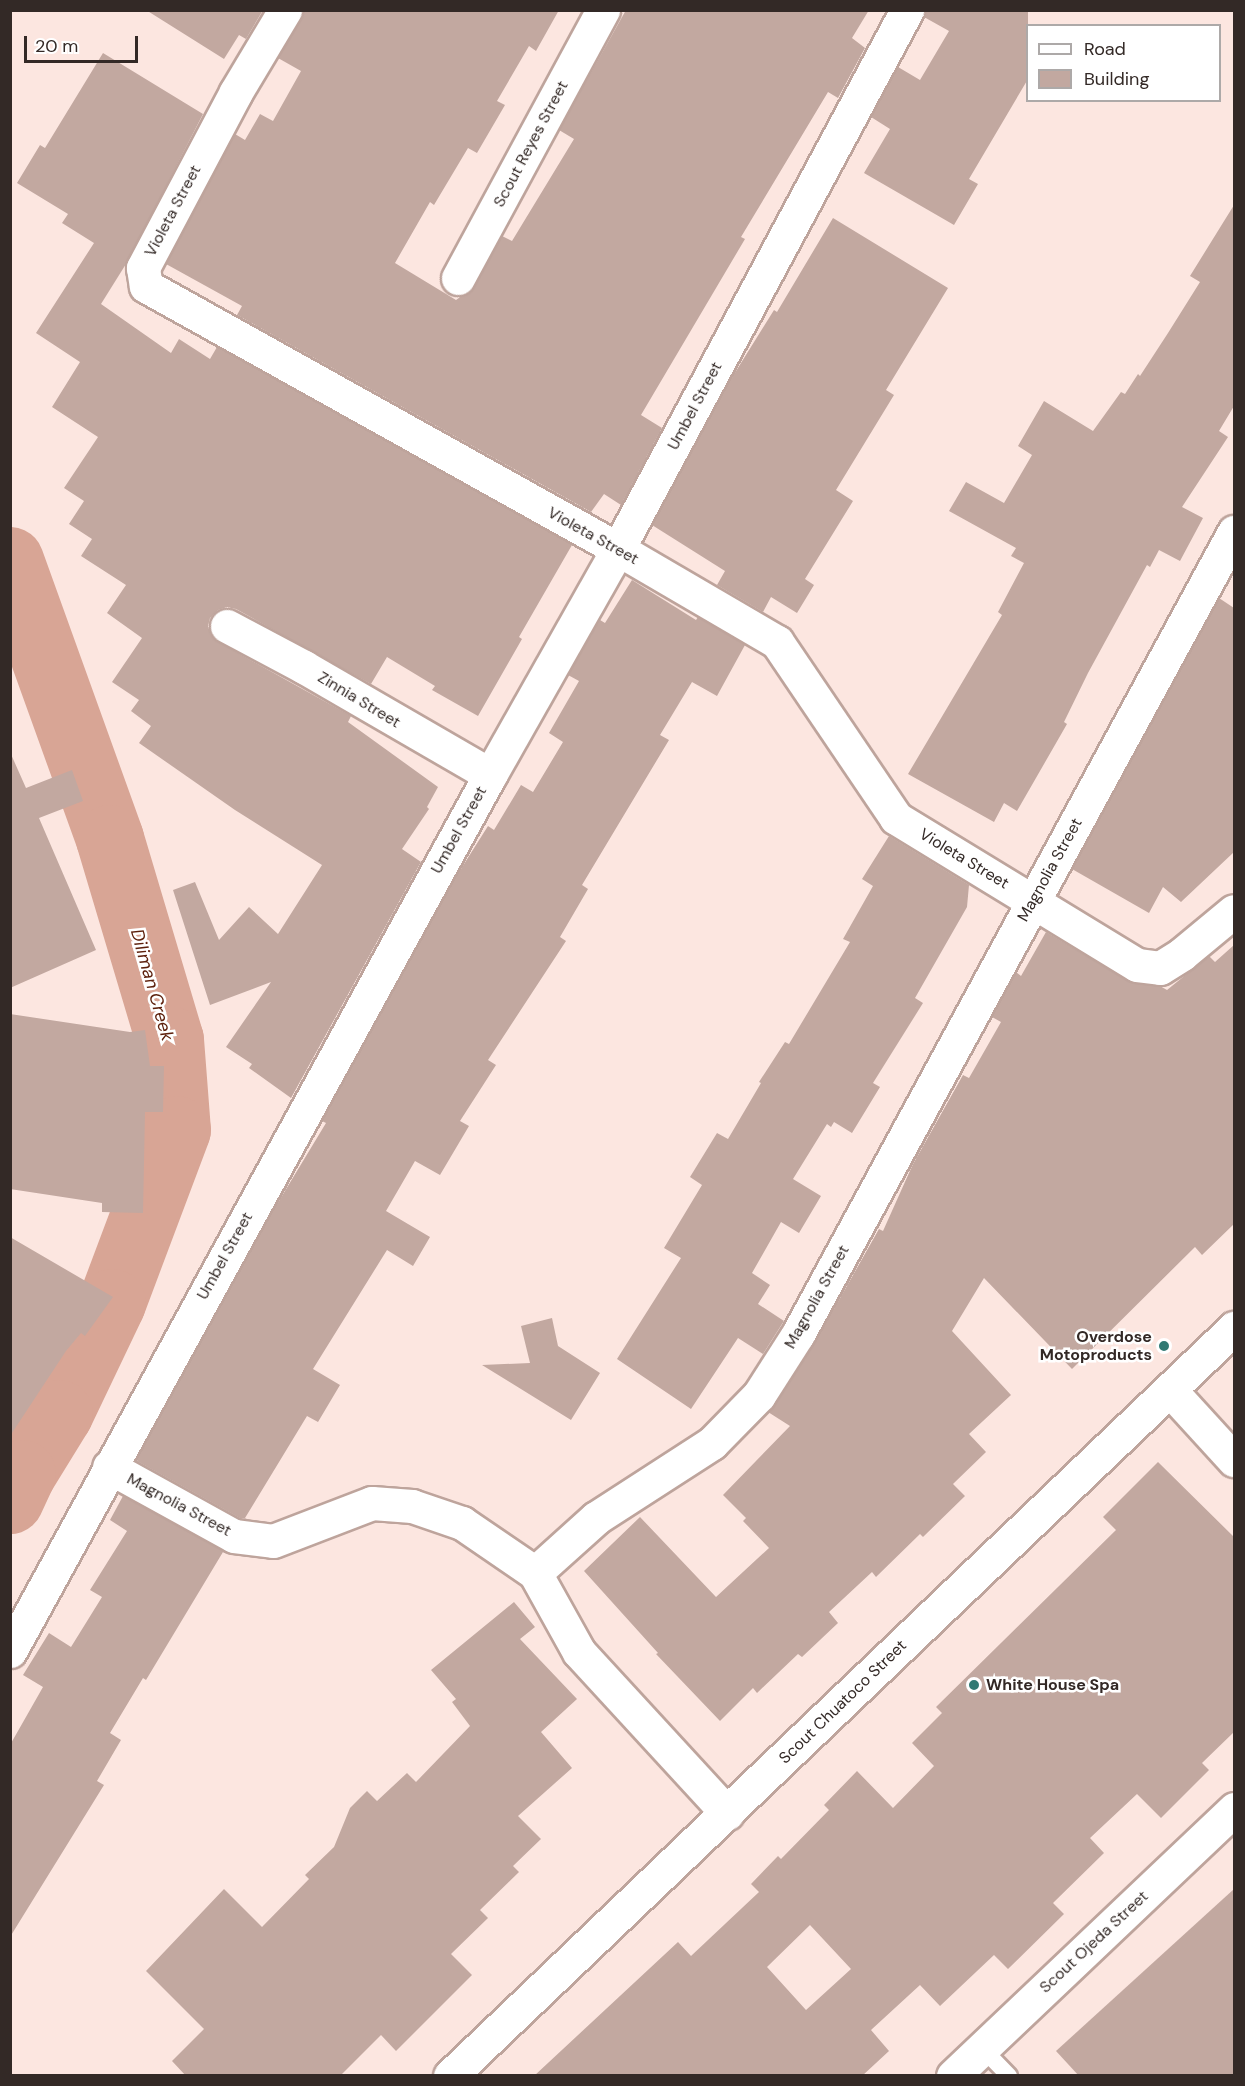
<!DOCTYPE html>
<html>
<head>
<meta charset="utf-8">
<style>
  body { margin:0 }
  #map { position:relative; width:1245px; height:2086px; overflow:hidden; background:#fce6e0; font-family:"DM Sans",sans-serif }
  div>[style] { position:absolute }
  .river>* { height:68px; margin:-34px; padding:0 34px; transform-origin:34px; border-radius:34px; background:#d8a595 }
  .building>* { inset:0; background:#c2a8a0 }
  .roads { filter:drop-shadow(2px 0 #bea49c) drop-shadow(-2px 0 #bea49c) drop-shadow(0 2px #bea49c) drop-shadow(0 -2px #bea49c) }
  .service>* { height:16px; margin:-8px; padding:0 8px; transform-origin:8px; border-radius:8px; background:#fff }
  .minor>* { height:33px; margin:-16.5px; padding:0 16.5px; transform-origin:16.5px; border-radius:16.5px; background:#fff }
  .tertiary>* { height:33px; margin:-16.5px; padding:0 16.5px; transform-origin:16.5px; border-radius:16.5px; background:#fff }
  .dots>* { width:16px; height:16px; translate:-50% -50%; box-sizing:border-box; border:3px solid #fff; border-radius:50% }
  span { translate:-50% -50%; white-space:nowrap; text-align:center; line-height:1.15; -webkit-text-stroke:5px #fff; paint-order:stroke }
  .street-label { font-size:16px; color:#332926 }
  .poi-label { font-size:16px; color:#332926; font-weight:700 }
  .right { translate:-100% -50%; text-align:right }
  .left { translate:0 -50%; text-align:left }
  .water-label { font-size:18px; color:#5d200c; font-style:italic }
  .frame { position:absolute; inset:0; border:12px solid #332926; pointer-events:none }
  .legend { position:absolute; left:1026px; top:24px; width:195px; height:78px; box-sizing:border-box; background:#fff; border:2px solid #ada9a8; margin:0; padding:8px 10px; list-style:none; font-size:18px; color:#332926 }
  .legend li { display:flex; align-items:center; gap:12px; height:30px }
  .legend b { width:30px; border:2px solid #ada9a8 }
  .scale { position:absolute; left:24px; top:36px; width:114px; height:27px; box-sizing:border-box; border:3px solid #332926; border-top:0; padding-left:8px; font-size:18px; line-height:21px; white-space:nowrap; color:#332926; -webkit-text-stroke:4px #fff; paint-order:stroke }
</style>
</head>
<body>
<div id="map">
  <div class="river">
    <div style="left:10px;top:561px;width:295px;rotate:70.2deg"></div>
    <div style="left:110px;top:839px;width:210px;rotate:73.4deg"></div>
    <div style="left:170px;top:1040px;width:90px;rotate:85.6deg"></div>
    <div style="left:177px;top:1130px;width:185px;rotate:110.6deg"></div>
    <div style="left:112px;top:1303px;width:123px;rotate:115.5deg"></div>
    <div style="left:59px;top:1414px;width:70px;rotate:121.7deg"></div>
    <div style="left:22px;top:1474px;width:29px;rotate:115deg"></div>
  </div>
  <div class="building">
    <div style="clip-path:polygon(146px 10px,263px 10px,246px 39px,239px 35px,224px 59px)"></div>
    <div style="clip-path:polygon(304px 10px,559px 10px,536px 51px,529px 46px,497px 101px,505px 105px,477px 153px,468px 148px,434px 205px,430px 202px,395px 263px,456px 300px,474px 287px,502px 236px,512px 241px,574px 139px,559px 130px,626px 10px,869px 10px,852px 38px,865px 48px,838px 98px,828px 92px,741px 237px,745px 239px,641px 415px,662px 428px,621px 505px,604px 494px,591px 512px,237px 315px,242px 306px,166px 264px,235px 134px,245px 140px,260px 114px,273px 121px,301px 71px,278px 58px)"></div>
    <div style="clip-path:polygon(926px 10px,1028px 10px,1028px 79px,969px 179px,978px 184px,954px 225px,864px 173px,890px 129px,871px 117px,898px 67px,920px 80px,949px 31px,924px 17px)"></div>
    <div style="clip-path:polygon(103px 53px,203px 114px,126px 264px,101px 304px,171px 353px,179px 339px,210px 359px,217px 347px,572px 545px,519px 637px,522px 639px,478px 716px,432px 690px,435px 686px,387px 657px,371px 684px,236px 609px,227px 607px,218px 610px,210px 618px,208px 626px,211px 635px,218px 642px,351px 716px,348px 722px,438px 787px,427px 807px,429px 809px,402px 849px,421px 862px,291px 1098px,249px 1068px,252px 1064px,226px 1047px,271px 982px,210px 1005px,173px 890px,195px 882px,219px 940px,249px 907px,278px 934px,322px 865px,235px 810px,139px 743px,151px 726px,131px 711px,139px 700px,112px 682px,142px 638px,107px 613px,126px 585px,81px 556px,92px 539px,69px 524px,84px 501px,64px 488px,98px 437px,52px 407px,80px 362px,36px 333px,94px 243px,62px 223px,68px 214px,17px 183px,40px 145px,45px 148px)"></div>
    <div style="clip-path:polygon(1234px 205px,1234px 406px,1219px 431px,1228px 437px,1182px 507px,1203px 518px,1180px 561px,1159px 550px,1150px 567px,1147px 565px,1088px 673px,1064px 722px,1067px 724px,1017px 811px,1004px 803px,994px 822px,908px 774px,1002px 615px,998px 612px,1024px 563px,1011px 556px,1016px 548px,949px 511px,966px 482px,1004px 503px,1032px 455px,1018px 446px,1044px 401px,1093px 431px,1121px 392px,1125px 394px,1138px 374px,1140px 376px,1168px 333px,1200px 282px,1190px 276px)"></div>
    <div style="clip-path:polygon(833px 218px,948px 288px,886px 390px,894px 395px,836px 490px,853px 501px,805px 579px,814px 585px,797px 613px,771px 597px,763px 612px,717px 585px,725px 571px,652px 525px,731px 379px,774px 310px,777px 312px)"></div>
    <div style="clip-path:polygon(632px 580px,696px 620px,698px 617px,745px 645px,717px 696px,692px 682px,660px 735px,669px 740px,582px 885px,588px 889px,560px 937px,566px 941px,488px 1060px,496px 1065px,460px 1121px,469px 1126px,440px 1175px,415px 1161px,386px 1211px,430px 1237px,413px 1266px,387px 1250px,313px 1369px,340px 1385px,318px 1422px,307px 1416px,245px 1518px,247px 1519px,240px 1518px,137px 1461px,140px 1453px,271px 1214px,326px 1123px,322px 1121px,452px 883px,488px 826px,494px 830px,521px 785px,533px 792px,563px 742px,549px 733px,579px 681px,568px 675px,600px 620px,605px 623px)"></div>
    <div style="clip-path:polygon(1219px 598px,1234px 608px,1234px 852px,1181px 902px,1163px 887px,1149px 913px,1072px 869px)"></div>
    <div style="clip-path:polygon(10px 752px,26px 788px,72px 770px,83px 801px,39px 818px,96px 950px,10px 988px)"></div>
    <div style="clip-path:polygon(889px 836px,969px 885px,967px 907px,915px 998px,923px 1003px,873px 1083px,880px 1087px,852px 1133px,834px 1122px,831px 1127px,827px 1124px,793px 1179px,821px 1196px,799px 1233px,781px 1222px,752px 1273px,770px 1285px,758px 1304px,784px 1321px,782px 1324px,763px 1354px,738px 1338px,691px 1409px,617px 1359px,681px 1258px,664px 1248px,702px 1185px,690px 1177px,717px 1133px,728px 1139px,761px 1083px,759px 1082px,785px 1042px,789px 1044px,850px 942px,843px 939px,873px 886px,862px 879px)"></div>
    <div style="clip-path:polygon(1046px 932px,1128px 981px,1160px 986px,1167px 990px,1209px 956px,1215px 962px,1234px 945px,1234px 1224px,1202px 1255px,1195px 1247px,1072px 1369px,984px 1278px,952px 1331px,1011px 1395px,969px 1434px,986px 1452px,953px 1484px,965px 1496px,923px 1537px,920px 1534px,876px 1577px,872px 1572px,829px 1612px,838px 1623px,802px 1657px,798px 1654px,757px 1693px,753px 1688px,720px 1721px,656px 1654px,658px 1653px,584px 1571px,640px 1517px,716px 1597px,769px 1548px,743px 1521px,746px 1518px,723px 1495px,790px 1426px,768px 1412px,814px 1344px,879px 1229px,883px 1231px,913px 1164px,963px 1075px,969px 1078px,1001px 1022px,992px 1017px,1016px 972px,1021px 976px)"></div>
    <div style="clip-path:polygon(10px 1014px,130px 1032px,145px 1030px,150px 1066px,164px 1066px,163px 1112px,145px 1112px,143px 1213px,102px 1212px,102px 1203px,10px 1189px)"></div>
    <div style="clip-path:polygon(10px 1237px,113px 1297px,85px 1336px,81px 1333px,66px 1351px,10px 1436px)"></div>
    <div style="clip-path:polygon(552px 1318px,558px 1346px,600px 1373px,571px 1420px,482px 1365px,530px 1363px,521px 1326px)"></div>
    <div style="clip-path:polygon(evenodd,1158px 1462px,1234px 1537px,1234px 1732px,1202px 1763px,1209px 1770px,1161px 1818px,1137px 1794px,1090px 1838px,1104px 1853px,1053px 1903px,1064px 1914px,1008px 1969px,994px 1955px,940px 2006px,920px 1985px,871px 2030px,889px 2051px,862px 2076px,534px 2076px,678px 1942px,691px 1956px,759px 1892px,751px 1884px,778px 1856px,781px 1859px,829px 1810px,824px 1805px,857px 1771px,893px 1808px,934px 1766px,912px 1743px,942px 1713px,936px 1707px,1116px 1530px,1103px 1517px,1158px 1462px,810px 1925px,851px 1969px,806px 2010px,767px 1967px,810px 1925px)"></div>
    <div style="clip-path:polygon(123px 1496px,228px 1553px,223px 1552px,146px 1680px,143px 1678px,110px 1733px,121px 1740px,97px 1781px,104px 1785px,10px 1937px,10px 1745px,43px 1687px,23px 1675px,49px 1633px,71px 1647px,102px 1597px,90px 1590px,127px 1531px,110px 1520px)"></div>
    <div style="clip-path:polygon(514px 1602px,535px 1627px,520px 1639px,577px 1699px,541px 1732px,572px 1768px,518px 1816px,541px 1839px,513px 1866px,519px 1872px,480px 1910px,488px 1918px,451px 1954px,472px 1975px,396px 2051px,381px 2035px,340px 2076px,186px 2076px,172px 2061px,204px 2029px,146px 1971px,224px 1889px,262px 1927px,309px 1879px,305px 1875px,334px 1847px,350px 1808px,367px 1791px,377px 1801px,407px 1773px,416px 1782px,470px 1726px,452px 1702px,456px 1699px,431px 1670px)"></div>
    <div style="clip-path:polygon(1234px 1889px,1234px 2076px,1079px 2076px,1056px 2051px)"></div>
  </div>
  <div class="roads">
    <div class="service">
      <div style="left:982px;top:2048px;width:39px;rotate:46deg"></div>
    </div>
    <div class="minor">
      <div style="left:285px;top:10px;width:96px;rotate:120.9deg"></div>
      <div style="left:236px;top:92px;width:199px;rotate:117.9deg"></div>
      <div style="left:143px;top:268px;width:18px;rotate:81deg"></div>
      <div style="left:146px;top:286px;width:540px;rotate:29.13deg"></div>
      <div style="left:618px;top:549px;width:184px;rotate:30.3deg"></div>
      <div style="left:777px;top:642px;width:212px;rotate:55.9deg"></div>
      <div style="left:896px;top:818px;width:282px;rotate:31.4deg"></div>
      <div style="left:1137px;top:965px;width:23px;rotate:7deg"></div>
      <div style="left:1160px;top:968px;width:26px;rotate:-32deg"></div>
      <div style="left:1182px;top:954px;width:67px;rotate:-39.6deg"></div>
      <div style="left:458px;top:278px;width:305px;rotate:-61.6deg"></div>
      <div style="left:227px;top:626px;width:87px;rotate:28deg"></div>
      <div style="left:304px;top:667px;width:215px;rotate:30.1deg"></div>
      <div style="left:1170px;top:1390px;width:95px;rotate:47.6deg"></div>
      <div style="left:109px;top:1467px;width:143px;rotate:28.9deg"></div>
      <div style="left:234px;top:1536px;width:39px;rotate:7deg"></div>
      <div style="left:273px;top:1541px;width:106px;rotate:-21deg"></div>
      <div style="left:372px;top:1503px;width:40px;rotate:4.3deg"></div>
      <div style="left:412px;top:1506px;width:53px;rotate:18.8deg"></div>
      <div style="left:462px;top:1523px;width:88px;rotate:34.4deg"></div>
      <div style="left:535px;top:1573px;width:90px;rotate:60.9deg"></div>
      <div style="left:579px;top:1652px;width:219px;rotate:47.4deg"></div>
      <div style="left:535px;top:1573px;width:82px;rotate:-42deg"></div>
      <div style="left:596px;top:1518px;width:138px;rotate:-32.9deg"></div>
      <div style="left:712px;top:1443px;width:67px;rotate:-45.6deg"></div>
      <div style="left:759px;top:1395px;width:72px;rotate:-57.4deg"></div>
      <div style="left:798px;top:1334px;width:913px;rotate:-61.47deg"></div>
      <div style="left:10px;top:1651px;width:999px;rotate:-61.28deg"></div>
      <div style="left:490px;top:775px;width:260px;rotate:-60.5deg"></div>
      <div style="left:618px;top:549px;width:612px;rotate:-61.8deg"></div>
      <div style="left:953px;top:2076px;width:388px;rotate:-43.5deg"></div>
    </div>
    <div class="tertiary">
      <div style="left:450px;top:2076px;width:1084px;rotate:-43.65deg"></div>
    </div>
  </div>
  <div class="dots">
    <div style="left:1164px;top:1346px;background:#317973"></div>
    <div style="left:974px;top:1685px;background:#317973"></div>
  </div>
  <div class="street-label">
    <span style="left:531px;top:144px;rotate:-62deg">Scout Reyes Street</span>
    <span style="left:173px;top:211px;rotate:-62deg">Violeta Street</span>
    <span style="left:695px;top:406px;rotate:-62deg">Umbel Street</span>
    <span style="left:593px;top:536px;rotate:29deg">Violeta Street</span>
    <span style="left:359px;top:700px;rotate:31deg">Zinnia Street</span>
    <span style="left:459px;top:830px;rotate:-61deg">Umbel Street</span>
    <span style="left:964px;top:859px;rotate:31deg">Violeta Street</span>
    <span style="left:1050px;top:870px;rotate:-61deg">Magnolia Street</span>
    <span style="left:225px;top:1256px;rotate:-61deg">Umbel Street</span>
    <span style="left:817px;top:1297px;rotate:-61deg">Magnolia Street</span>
    <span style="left:179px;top:1505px;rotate:28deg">Magnolia Street</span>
    <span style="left:843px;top:1702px;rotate:-44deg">Scout Chuatoco Street</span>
    <span style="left:1094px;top:1942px;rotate:-43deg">Scout Ojeda Street</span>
  </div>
  <div class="poi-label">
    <span class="right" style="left:1152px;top:1346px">Overdose<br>Motoproducts</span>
    <span class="left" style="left:986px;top:1685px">White House Spa</span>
  </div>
  <div class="water-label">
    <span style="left:152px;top:985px;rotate:74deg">Diliman Creek</span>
  </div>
  <div class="frame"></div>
  <ul class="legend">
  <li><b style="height:8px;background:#fff"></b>Road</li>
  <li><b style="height:16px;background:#c2a8a0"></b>Building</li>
  </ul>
  <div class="scale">20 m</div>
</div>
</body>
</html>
